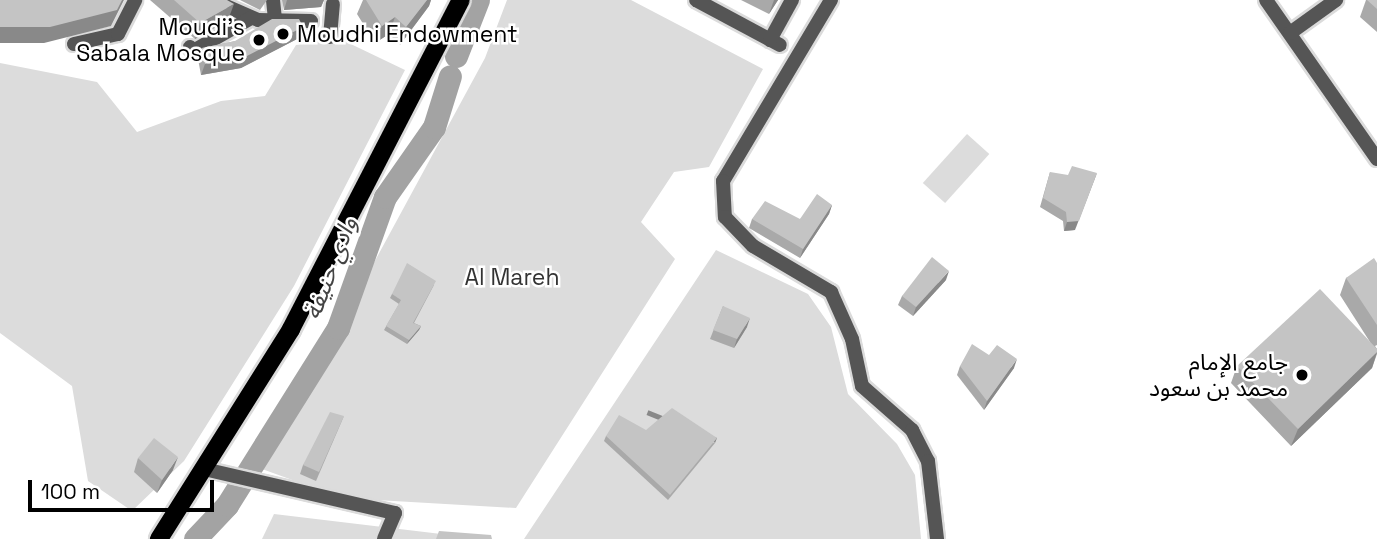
<!DOCTYPE html>
<html>
<head>
<meta charset="utf-8">
<style>
  body { margin:0 }
  #map { position:relative; width:1377px; height:539px; overflow:hidden; background:#fff; font-family:"Space Grotesk","Noto Sans Arabic",sans-serif }
  div>[style] { position:absolute }
  .green>* { inset:0; background:#dcdcdc; transform-origin:0 0 }
  .river>* { height:23px; margin:-11.5px; padding:0 11.5px; transform-origin:11.5px; border-radius:11.5px; background:#a3a3a3 }
  .roads { filter:drop-shadow(2px 0 #dbdbdb) drop-shadow(-2px 0 #dbdbdb) drop-shadow(0 2px #dbdbdb) drop-shadow(0 -2px #dbdbdb) }
  .minor>* { height:14px; margin:-7px; padding:0 7px; transform-origin:7px; border-radius:7px; background:#555 }
  .major>* { height:18px; margin:-9px; padding:0 9px; transform-origin:9px; border-radius:9px; background:#000 }
  .wall>* { inset:0; background:#a9a9a9 }
  .shaded-wall>* { inset:0; background:#898989; transform-origin:0 0 }
  .building>* { inset:0; background:#c4c4c4 }
  .dots>* { width:19px; height:19px; translate:-50% -50%; box-sizing:border-box; border:4px solid #fff; border-radius:50% }
  span { translate:-50% -50%; white-space:nowrap; text-align:center; line-height:1.15; -webkit-text-stroke:5px #fff; paint-order:stroke }
  .poi-label { font-size:23px; color:#000 }
  .right { translate:-100% -50%; text-align:right }
  .left { translate:0 -50%; text-align:left }
  .park-label { font-size:23px; color:#333 }
  .water-label { font-size:24px; color:#444; font-style:italic }
  .scale { position:absolute; left:28px; top:480px; width:186px; height:32px; box-sizing:border-box; border:4px solid #000; border-top:0; padding-left:9px; font-size:21px; line-height:24px; white-space:nowrap; color:#000; -webkit-text-stroke:5px #fff; paint-order:stroke }
</style>
</head>
<body>
<div id="map">
  <div class="green">
    <div style="clip-path:polygon(507px 0,631px 0,763px 69px,709px 167px,674px 172px,641px 222px,675px 259px,516px 508px,342px 498px,262px 469px,485px 58px)"></div>
    <div style="clip-path:polygon(334px 36px,405px 70px,294px 286px,184px 461px,132px 511px,88px 481px,72px 386px,0 333px,0 63px,97px 82px,137px 132px,221px 101px,265px 96px,296px 45px)"></div>
    <div style="left:967px;top:134px;width:30px;height:66px;rotate:42deg"></div>
    <div style="clip-path:polygon(716px 250px,808px 294px,831px 327px,848px 394px,897px 444px,915px 475px,921px 539px,524px 539px)"></div>
    <div style="clip-path:polygon(274px 514px,483px 539px,262px 539px)"></div>
  </div>
  <div class="river">
    <div style="left:456px;top:56px;width:60px;rotate:-68.6deg"></div>
    <div style="left:195px;top:539px;width:47px;rotate:-46.7deg"></div>
    <div style="left:227px;top:505px;width:209px;rotate:-57.9deg"></div>
    <div style="left:338px;top:328px;width:139px;rotate:-70.3deg"></div>
    <div style="left:385px;top:197px;width:85px;rotate:-55deg"></div>
    <div style="left:434px;top:127px;width:53px;rotate:-72.6deg"></div>
  </div>
  <div class="roads">
    <div class="minor">
      <div style="left:212px;top:0;width:50px;rotate:23.5deg"></div>
      <div style="left:258px;top:20px;width:53px;rotate:1.1deg"></div>
      <div style="left:273px;top:0;width:18px;rotate:84deg"></div>
      <div style="left:696px;top:0;width:95px;rotate:28.2deg"></div>
      <div style="left:831px;top:0;width:211px;rotate:120.8deg"></div>
      <div style="left:723px;top:181px;width:36px;rotate:87deg"></div>
      <div style="left:725px;top:217px;width:40px;rotate:46deg"></div>
      <div style="left:753px;top:246px;width:91px;rotate:30.5deg"></div>
      <div style="left:831px;top:292px;width:51px;rotate:65.9deg"></div>
      <div style="left:852px;top:339px;width:48px;rotate:78deg"></div>
      <div style="left:862px;top:386px;width:67px;rotate:41.3deg"></div>
      <div style="left:912px;top:430px;width:35px;rotate:63deg"></div>
      <div style="left:928px;top:461px;width:79px;rotate:83.4deg"></div>
      <div style="left:1266px;top:0;width:194px;rotate:55.1deg"></div>
      <div style="left:1290px;top:33px;width:57px;rotate:-35.7deg"></div>
      <div style="left:330px;top:37px;width:33px;rotate:-85deg"></div>
      <div style="left:770px;top:40px;width:46px;rotate:-61.2deg"></div>
      <div style="left:74px;top:44px;width:45px;rotate:-12.8deg"></div>
      <div style="left:118px;top:34px;width:38px;rotate:-63deg"></div>
      <div style="left:190px;top:47px;width:5px;rotate:53deg"></div>
      <div style="left:193px;top:51px;width:67px;rotate:-29.6deg"></div>
      <div style="left:204px;top:469px;width:196px;rotate:13deg"></div>
      <div style="left:395px;top:513px;width:28px;rotate:113deg"></div>
    </div>
    <div class="major">
      <div style="left:159px;top:539px;width:248px;rotate:-57.8deg"></div>
      <div style="left:291px;top:329px;width:370px;rotate:-62.7deg"></div>
    </div>
  </div>
  <div class="wall">
    <div style="clip-path:polygon(150px 0,227px 0,228px 20px,195px 39px)"></div>
    <div style="clip-path:polygon(240px 0,267px 0,260px 10px)"></div>
    <div style="clip-path:polygon(282px 0,324px 0,321px 7px,284px 10px)"></div>
    <div style="clip-path:polygon(363px 0,431px 0,429px 6px,400px 45px,389px 34px,375px 43px,357px 14px)"></div>
    <div style="clip-path:polygon(741px 0,778px 0,769px 14px)"></div>
    <div style="clip-path:polygon(1366px 0,1377px 0,1377px 32px,1360px 17px)"></div>
    <div style="clip-path:polygon(303px 27px,299px 38px,241px 68px,201px 75px,198px 59px,202px 48px)"></div>
    <div style="clip-path:polygon(1050px 172px,1075px 230px,1064px 231px,1063px 221px,1040px 207px)"></div>
    <div style="clip-path:polygon(832px 205px,829px 214px,800px 258px,749px 228px,752px 219px,800px 219px)"></div>
    <div style="clip-path:polygon(1377px 263px,1377px 345px,1375px 346px,1377px 349px,1377px 354px,1372px 368px,1291px 446px,1231px 383px,1237px 366px,1370px 342px,1340px 295px,1346px 278px)"></div>
    <div style="clip-path:polygon(946px 280px,913px 316px,898px 305px,902px 296px)"></div>
    <div style="clip-path:polygon(434px 285px,414px 323px,421px 326px,419px 330px,407px 344px,384px 330px,399px 304px,390px 298px,392px 294px)"></div>
    <div style="clip-path:polygon(723px 306px,747px 327px,734px 348px,710px 339px)"></div>
    <div style="clip-path:polygon(960px 366px,1014px 368px,984px 410px,957px 375px)"></div>
    <div style="clip-path:polygon(344px 416px,316px 481px,300px 474px,303px 465px)"></div>
    <div style="clip-path:polygon(646px 430px,715px 443px,668px 500px,604px 441px,606px 436px)"></div>
    <div style="clip-path:polygon(138px 458px,173px 470px,157px 493px,134px 472px)"></div>
  </div>
  <div class="shaded-wall">
    <div style="clip-path:polygon(122px 0,124px 0,111px 26px,44px 43px,0 43px,0 27px)"></div>
    <div style="clip-path:polygon(287px 0,324px 0,321px 7px,284px 10px)"></div>
    <div style="clip-path:polygon(427px 0,431px 0,429px 6px,400px 45px,406px 27px)"></div>
    <div style="clip-path:polygon(774px 0,778px 0,769px 14px)"></div>
    <div style="clip-path:polygon(234px 4px,228px 20px,195px 39px,200px 23px)"></div>
    <div style="clip-path:polygon(395px 17px,389px 34px,375px 43px,382px 26px)"></div>
    <div style="clip-path:polygon(303px 27px,299px 38px,241px 68px,201px 75px,205px 64px)"></div>
    <div style="clip-path:polygon(1097px 173px,1075px 230px,1064px 231px,1067px 222px)"></div>
    <div style="clip-path:polygon(832px 205px,829px 214px,800px 258px,803px 249px)"></div>
    <div style="clip-path:polygon(949px 271px,946px 280px,913px 316px,916px 307px)"></div>
    <div style="clip-path:polygon(750px 318px,747px 327px,734px 348px,737px 339px)"></div>
    <div style="clip-path:polygon(421px 326px,419px 330px,407px 344px,409px 340px)"></div>
    <div style="clip-path:polygon(1377px 352px,1372px 368px,1291px 446px,1298px 429px)"></div>
    <div style="clip-path:polygon(1017px 359px,1014px 368px,984px 410px,987px 401px)"></div>
    <div style="left:717px;top:438px;width:5px;height:74px;rotate:112deg"></div>
    <div style="clip-path:polygon(178px 457px,173px 470px,157px 493px,162px 480px)"></div>
  </div>
  <div class="building">
    <div style="clip-path:polygon(0 0,122px 0,117px 10px,50px 27px,0 27px)"></div>
    <div style="clip-path:polygon(174px 0,227px 0,234px 4px,200px 23px)"></div>
    <div style="clip-path:polygon(366px 0,427px 0,406px 27px,395px 17px,382px 26px)"></div>
    <div style="clip-path:polygon(1367px 0,1377px 0,1377px 9px)"></div>
    <div style="clip-path:polygon(272px 19px,299px 19px,303px 27px,245px 57px,205px 64px,202px 48px,235px 41px)"></div>
    <div style="clip-path:polygon(1072px 166px,1097px 173px,1079px 221px,1067px 222px,1066px 212px,1043px 198px,1050px 172px,1068px 175px)"></div>
    <div style="clip-path:polygon(817px 194px,832px 205px,803px 249px,752px 219px,765px 201px,800px 219px)"></div>
    <div style="clip-path:polygon(932px 257px,949px 271px,916px 307px,902px 296px)"></div>
    <div style="clip-path:polygon(1374px 258px,1377px 263px,1377px 325px,1346px 278px)"></div>
    <div style="clip-path:polygon(407px 263px,436px 281px,413px 323px,421px 326px,409px 340px,386px 326px,401px 300px,392px 294px)"></div>
    <div style="clip-path:polygon(1320px 289px,1377px 349px,1377px 352px,1298px 429px,1237px 366px)"></div>
    <div style="clip-path:polygon(723px 306px,750px 318px,737px 339px,713px 330px)"></div>
    <div style="clip-path:polygon(972px 344px,989px 355px,997px 345px,1017px 359px,987px 401px,960px 366px)"></div>
    <div style="clip-path:polygon(672px 408px,717px 438px,670px 495px,606px 436px,619px 415px,646px 430px)"></div>
    <div style="clip-path:polygon(330px 412px,344px 416px,319px 472px,303px 465px)"></div>
    <div style="clip-path:polygon(154px 438px,178px 457px,162px 480px,138px 458px)"></div>
    <div style="clip-path:polygon(439px 531px,491px 535px,492px 539px,436px 539px)"></div>
  </div>
  <div class="dots">
    <div style="left:283px;top:34px;background:#000"></div>
    <div style="left:259px;top:40px;background:#000"></div>
    <div style="left:1302px;top:375px;background:#000"></div>
  </div>
  <div class="poi-label">
    <span class="right" style="left:245px;top:40px">Moudi's<br>Sabala Mosque</span>
    <span class="left" style="left:297px;top:34px">Moudhi Endowment</span>
    <span class="right" style="left:1288px;top:375px">جامع الإمام<br>محمد بن سعود</span>
  </div>
  <div class="park-label">
    <span style="left:512px;top:277px">Al Mareh</span>
  </div>
  <div class="water-label">
    <span style="left:330px;top:268px;rotate:-69deg">وادي حنيفة</span>
  </div>
  <div class="scale">100 m</div>
</div>
</body>
</html>
